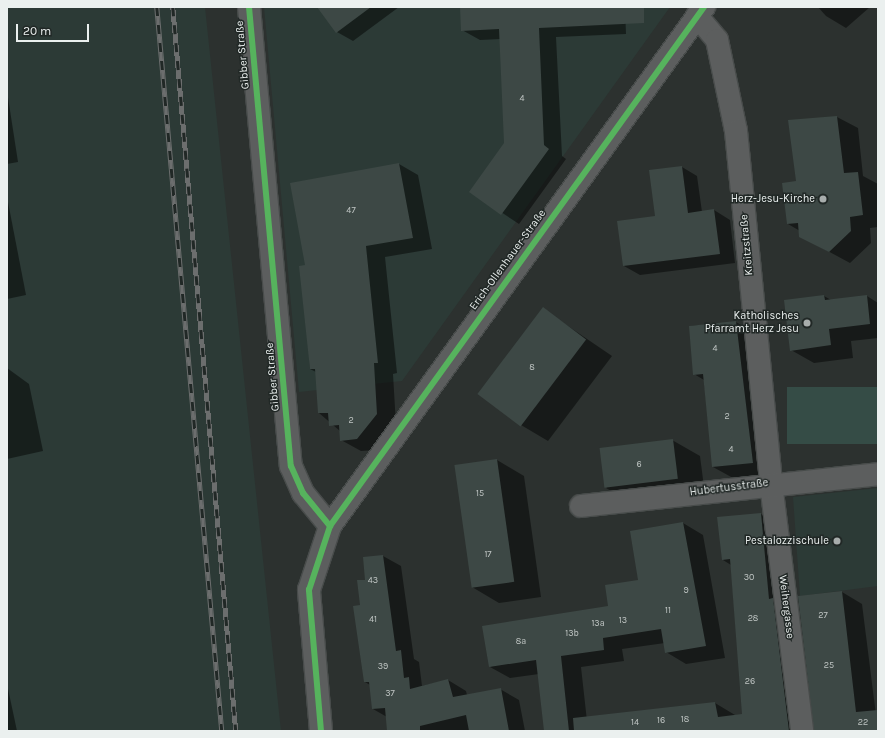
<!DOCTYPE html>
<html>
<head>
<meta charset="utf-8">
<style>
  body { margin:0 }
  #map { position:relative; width:885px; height:738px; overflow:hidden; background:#2c312f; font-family:Karla,sans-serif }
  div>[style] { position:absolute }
  .built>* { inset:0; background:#2c3a36 }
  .green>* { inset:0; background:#354c46; transform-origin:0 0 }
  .shadow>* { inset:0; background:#0007 }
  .building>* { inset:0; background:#3d4845; transform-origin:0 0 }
  .roads { filter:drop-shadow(1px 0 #484c4b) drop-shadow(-1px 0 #484c4b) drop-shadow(0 1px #484c4b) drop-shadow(0 -1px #484c4b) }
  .minor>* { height:22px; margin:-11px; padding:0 11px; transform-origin:11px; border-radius:11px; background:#5c5e5e }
  .tertiary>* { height:22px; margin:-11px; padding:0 11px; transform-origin:11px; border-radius:11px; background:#5c5e5e }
  .rail>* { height:4.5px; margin-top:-2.25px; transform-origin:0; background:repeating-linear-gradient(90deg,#212826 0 9px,#6c6e6e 0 18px); box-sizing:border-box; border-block:1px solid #6c6e6e }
  .cycleway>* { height:6px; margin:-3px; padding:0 3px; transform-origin:3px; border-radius:3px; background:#56b35d }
  .dots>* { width:11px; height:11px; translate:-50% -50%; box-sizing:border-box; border:2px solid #212826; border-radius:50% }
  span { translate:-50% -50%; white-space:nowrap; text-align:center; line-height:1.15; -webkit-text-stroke:3px #212826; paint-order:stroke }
  .number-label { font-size:9px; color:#c0c6c4 }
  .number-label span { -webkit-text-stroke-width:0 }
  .street-label { font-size:11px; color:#ebf0ef }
  .poi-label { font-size:11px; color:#ebf0ef }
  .right { translate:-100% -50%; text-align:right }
  .frame { position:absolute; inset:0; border:8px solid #ebf0ef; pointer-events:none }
  .scale { position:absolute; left:16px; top:24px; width:73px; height:18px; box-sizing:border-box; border:2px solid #ebf0ef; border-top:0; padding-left:5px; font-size:12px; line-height:14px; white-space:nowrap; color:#ebf0ef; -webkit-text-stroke:3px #212826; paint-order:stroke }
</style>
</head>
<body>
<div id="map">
  <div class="built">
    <div style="clip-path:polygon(7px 7px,205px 7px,281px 731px,7px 731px)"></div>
    <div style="clip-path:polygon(264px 7px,670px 7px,402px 381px,299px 392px)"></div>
    <div style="clip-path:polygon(878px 488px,878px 586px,800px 596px,793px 497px)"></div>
  </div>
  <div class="green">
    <div style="left:878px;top:387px;width:57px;height:91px;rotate:90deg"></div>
  </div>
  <div class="shadow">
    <div style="clip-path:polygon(319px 7px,399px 7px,353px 41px,337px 32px)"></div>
    <div style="clip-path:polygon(461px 7px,625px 7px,626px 34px,556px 37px,562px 156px,566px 159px,519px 224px,471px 192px,505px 144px,501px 39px,480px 40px,462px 30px)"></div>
    <div style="clip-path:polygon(818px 7px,870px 7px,846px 28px,826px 16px)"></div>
    <div style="clip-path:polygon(7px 91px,18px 162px,7px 164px)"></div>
    <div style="clip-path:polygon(837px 117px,858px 128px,863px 176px,878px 184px,878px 227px,870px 228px,871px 243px,850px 263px,800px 236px,800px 231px,788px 224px,797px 182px,790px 121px)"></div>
    <div style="clip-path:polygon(399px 164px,418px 175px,432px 249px,385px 257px,397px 373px,393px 374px,396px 425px,377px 450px,361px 451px,341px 440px,340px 431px,319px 413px,316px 372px,310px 369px,306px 266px)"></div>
    <div style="clip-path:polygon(682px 167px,697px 176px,702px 212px,714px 210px,730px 220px,735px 263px,640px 275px,624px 266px,656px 217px)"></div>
    <div style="clip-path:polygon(7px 197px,26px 295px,7px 299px)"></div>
    <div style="clip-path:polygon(824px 296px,831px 300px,867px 296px,878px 303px,878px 338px,851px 341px,853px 358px,814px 363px,791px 350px)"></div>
    <div style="clip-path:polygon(543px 309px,612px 356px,548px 441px,521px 425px)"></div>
    <div style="clip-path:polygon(736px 322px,756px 334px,772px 474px,733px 478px,713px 467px,704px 380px,694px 374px,690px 326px)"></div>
    <div style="clip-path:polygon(7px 368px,29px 384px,43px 451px,7px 459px)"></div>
    <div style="clip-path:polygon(672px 440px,700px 456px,705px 495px,633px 504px,606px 488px)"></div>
    <div style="clip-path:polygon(497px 460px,524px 476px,541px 597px,499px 603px,472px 587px)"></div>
    <div style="clip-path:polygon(761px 514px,781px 526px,809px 731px,545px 731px,539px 674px,510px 678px,490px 667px,609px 607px,639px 581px,631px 532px,683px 523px,703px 535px,725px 658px,686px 664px,666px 652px,665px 643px,622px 649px,624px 661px,581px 667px,587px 721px,715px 703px,735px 715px,743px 715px,731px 565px,723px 560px)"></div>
    <div style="clip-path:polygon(383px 556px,401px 566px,414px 659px,419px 662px,422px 686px,448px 680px,466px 691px,467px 695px,500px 689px,519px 700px,525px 731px,388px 731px,387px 717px,373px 709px,370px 685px,365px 682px,361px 606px,366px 581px)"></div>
    <div style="clip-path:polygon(842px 592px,862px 604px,878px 731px,815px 731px)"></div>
    <div style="clip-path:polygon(7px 684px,17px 731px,7px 731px)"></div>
    <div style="clip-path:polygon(192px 730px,194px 731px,179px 731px)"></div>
  </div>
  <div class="building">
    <div style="clip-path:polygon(317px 7px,371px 7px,336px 33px)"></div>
    <div style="clip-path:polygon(460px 7px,644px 7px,644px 23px,539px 28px,544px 145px,549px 149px,501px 215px,469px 192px,504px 143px,499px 29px,461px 31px)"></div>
    <div style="clip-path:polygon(837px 116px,844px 173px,858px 172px,863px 215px,850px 217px,851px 231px,829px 252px,799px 237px,798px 223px,787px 224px,782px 183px,796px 181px,788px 120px)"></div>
    <div style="clip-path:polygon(399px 163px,413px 238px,366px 246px,378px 363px,374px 363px,377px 414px,357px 439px,340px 441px,339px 425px,329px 426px,328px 413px,318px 413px,315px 369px,310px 369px,299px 266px,305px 265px,290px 183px)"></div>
    <div style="clip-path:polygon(682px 166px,688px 213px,714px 209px,720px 254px,623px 266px,617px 221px,655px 216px,649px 170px)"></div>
    <div style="clip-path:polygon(824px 295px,825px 300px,867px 295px,870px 324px,829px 329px,831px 345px,790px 351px,784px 300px)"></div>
    <div style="left:543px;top:307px;width:54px;height:109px;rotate:37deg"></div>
    <div style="clip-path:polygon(736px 321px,753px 463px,712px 467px,703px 374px,693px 375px,689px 326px)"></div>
    <div style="left:673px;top:439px;width:40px;height:74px;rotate:83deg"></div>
    <div style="left:497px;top:459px;width:124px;height:43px;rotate:82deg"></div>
    <div style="clip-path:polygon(761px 513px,769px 599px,773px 598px,789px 731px,574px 731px,573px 718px,715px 702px,718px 717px,742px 714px,730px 559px,722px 560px,717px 517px)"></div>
    <div style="clip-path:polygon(683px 522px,706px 646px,665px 653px,661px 629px,603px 638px,604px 650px,561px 656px,569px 731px,544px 731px,536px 660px,489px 667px,482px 626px,608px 606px,605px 585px,638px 580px,630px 531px)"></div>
    <div style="clip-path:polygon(383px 555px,396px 651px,401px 650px,404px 678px,409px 677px,410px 689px,448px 679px,453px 697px,501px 688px,509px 731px,469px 731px,466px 715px,420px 726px,420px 731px,387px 731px,385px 708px,372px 709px,369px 682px,364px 682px,353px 606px,360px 605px,357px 580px,365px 580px,363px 557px)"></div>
    <div style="clip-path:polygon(842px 591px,856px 712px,878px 710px,878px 731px,814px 731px,798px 596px)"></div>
  </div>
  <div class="roads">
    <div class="minor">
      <div style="left:249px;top:7px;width:461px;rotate:84.8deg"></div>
      <div style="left:291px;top:466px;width:30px;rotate:66deg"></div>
      <div style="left:303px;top:493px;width:43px;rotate:50.7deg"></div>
      <div style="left:697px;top:16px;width:31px;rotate:50deg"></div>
      <div style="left:717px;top:40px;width:93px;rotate:78.2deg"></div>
      <div style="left:736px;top:131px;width:355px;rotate:84.3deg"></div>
      <div style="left:771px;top:484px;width:249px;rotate:82.8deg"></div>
      <div style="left:581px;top:506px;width:299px;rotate:-6.1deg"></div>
    </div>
    <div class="tertiary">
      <div style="left:321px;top:731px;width:142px;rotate:-94.9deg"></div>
      <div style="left:309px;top:590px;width:67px;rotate:-71.8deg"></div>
      <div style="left:330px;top:526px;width:640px;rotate:-54.22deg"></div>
    </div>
  </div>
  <div class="rail">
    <div style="left:157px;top:7px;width:727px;rotate:84.87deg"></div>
    <div style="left:173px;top:7px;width:727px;rotate:85.03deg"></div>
  </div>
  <div class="cycleway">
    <div style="left:249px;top:7px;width:461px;rotate:84.8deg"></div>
    <div style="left:291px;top:466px;width:30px;rotate:66deg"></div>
    <div style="left:303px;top:493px;width:43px;rotate:50.7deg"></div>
    <div style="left:321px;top:731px;width:142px;rotate:-94.9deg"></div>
    <div style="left:309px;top:590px;width:67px;rotate:-71.8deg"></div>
    <div style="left:330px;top:526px;width:640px;rotate:-54.22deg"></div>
  </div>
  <div class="dots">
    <div style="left:823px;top:199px;background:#a8adac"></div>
    <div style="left:807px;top:323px;background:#a8adac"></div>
    <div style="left:837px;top:541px;background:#a8adac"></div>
  </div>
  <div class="number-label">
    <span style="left:522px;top:98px">4</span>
    <span style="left:351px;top:210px">47</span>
    <span style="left:715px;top:348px">4</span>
    <span style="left:532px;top:367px">8</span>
    <span style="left:727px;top:416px">2</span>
    <span style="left:351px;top:420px">2</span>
    <span style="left:731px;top:449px">4</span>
    <span style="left:639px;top:464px">6</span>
    <span style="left:480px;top:493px">15</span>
    <span style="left:488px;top:554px">17</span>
    <span style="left:749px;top:577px">30</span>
    <span style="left:373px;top:580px">43</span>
    <span style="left:686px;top:590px">9</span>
    <span style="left:668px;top:610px">11</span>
    <span style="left:823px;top:615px">27</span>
    <span style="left:753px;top:618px">28</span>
    <span style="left:373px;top:619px">41</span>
    <span style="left:623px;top:620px">13</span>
    <span style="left:598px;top:623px">13a</span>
    <span style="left:572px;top:633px">13b</span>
    <span style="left:521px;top:641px">8a</span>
    <span style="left:829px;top:665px">25</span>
    <span style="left:383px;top:666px">39</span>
    <span style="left:750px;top:681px">26</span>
    <span style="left:390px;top:693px">37</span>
    <span style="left:685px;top:719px">18</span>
    <span style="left:661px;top:720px">16</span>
    <span style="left:635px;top:722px">14</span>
    <span style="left:863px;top:722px">22</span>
  </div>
  <div class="street-label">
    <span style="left:243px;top:55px;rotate:-95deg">Gibber Straße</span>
    <span style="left:747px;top:245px;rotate:-95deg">Kreitzstraße</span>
    <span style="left:508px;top:260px;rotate:-54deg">Erich-Ollenhauer-Straße</span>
    <span style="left:273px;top:377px;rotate:-95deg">Gibber Straße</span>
    <span style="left:729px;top:488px;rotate:-7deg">Hubertusstraße</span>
    <span style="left:786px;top:607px;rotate:83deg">Weihergasse</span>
  </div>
  <div class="poi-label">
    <span class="right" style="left:815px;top:199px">Herz-Jesu-Kirche</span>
    <span class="right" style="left:799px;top:323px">Katholisches<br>Pfarramt Herz Jesu</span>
    <span class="right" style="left:829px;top:541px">Pestalozzischule</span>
  </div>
  <div class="frame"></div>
  <div class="scale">20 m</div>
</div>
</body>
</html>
